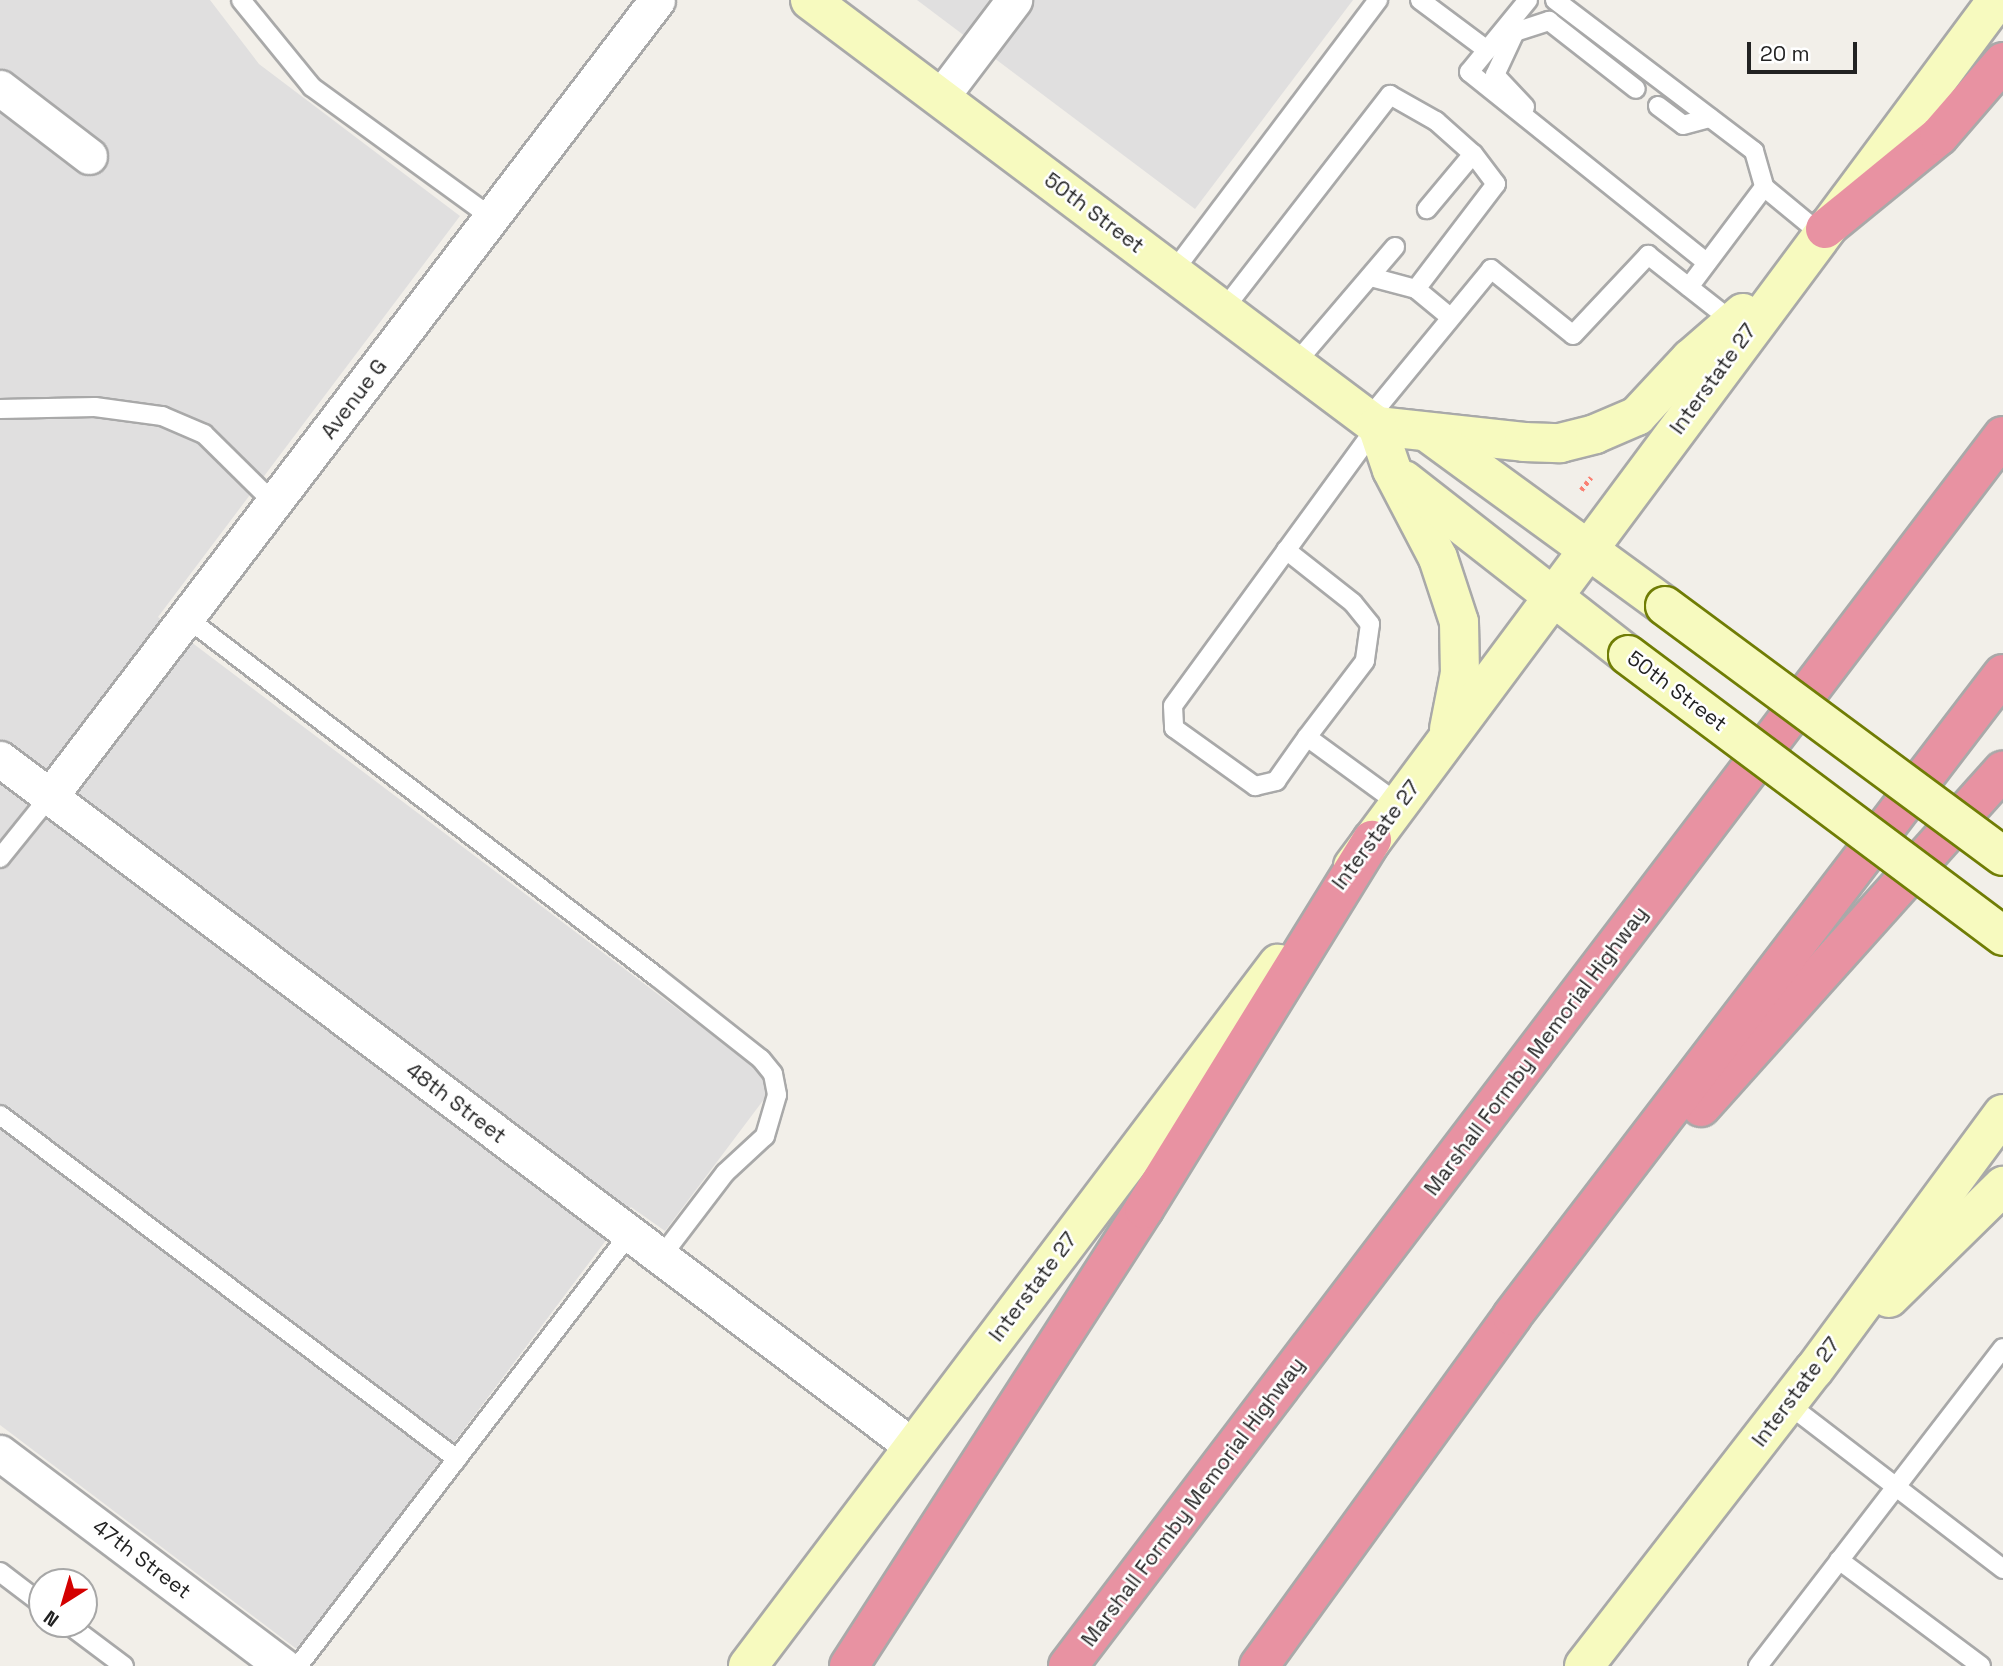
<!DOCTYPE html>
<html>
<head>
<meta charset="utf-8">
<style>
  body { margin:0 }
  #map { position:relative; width:2003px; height:1666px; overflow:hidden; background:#f2efe9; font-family:"Space Grotesk",sans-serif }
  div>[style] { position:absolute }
  .residential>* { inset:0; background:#e0dfdf }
  .path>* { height:4.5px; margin-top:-2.25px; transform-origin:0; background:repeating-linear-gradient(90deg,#fa8072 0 3.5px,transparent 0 7px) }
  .roads { filter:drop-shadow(2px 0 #a9a9a9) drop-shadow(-2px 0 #a9a9a9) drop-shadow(0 2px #a9a9a9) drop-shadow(0 -2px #a9a9a9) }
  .lane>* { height:18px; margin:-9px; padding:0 9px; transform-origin:9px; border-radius:9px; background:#fff }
  .street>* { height:35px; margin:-17.5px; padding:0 17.5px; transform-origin:17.5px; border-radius:17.5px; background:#fff }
  .secondary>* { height:38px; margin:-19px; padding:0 19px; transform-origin:19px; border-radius:19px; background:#f7fabf }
  .highway>* { height:38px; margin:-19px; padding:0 19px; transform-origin:19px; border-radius:19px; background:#e892a2 }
  .bridges { filter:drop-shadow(2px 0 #707d05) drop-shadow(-2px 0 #707d05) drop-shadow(0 2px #707d05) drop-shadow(0 -2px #707d05) }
  .secondary-bridge>* { height:38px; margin:-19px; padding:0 19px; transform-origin:19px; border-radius:19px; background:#f7fabf }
  span { translate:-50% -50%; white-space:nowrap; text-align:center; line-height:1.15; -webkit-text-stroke:5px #fff; paint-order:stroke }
  .street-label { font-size:21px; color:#222 }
  .north { position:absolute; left:28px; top:1568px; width:70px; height:70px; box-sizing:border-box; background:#fff; border:2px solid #a7a7a7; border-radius:50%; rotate:217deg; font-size:19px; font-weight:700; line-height:28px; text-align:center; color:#222 }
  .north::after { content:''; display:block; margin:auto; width:24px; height:32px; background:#d40000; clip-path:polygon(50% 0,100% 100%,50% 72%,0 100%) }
  .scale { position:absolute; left:1747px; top:42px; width:110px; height:32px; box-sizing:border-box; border:4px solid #222; border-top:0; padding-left:9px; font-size:21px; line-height:24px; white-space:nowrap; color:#222; -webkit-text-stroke:5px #fff; paint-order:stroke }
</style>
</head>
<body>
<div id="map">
  <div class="residential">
    <div style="clip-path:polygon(0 0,210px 0,259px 64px,460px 216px,158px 617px,765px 1075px,768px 1094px,665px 1231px,631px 1207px,298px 1650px,0 1425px)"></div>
    <div style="clip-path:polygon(917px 0,1353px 0,1195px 209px)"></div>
  </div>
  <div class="path">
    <div style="left:1581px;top:490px;width:16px;rotate:-52deg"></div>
  </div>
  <div class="roads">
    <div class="lane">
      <div style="left:241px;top:0;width:112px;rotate:50.8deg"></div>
      <div style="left:312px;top:87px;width:223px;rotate:36deg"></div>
      <div style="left:1420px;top:0;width:84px;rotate:36.7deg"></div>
      <div style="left:1528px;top:0;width:93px;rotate:129.3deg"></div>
      <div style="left:1469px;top:72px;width:305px;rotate:38.7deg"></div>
      <div style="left:1555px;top:0;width:250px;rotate:37.2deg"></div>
      <div style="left:1754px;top:151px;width:37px;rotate:74deg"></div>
      <div style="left:1764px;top:187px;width:74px;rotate:39.5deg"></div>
      <div style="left:1658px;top:106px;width:31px;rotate:37deg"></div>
      <div style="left:1683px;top:125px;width:28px;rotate:-15deg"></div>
      <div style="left:1525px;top:107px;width:44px;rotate:-133.2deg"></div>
      <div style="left:1495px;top:75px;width:47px;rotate:-65.1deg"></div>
      <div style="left:1515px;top:32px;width:36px;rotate:-18deg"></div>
      <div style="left:1549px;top:21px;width:110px;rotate:38deg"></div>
      <div style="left:1173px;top:272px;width:341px;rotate:-53deg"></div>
      <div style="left:1371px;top:277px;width:47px;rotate:14.9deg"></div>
      <div style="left:1416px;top:289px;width:132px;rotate:-52.7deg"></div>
      <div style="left:1496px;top:184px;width:38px;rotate:-127deg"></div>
      <div style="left:1689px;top:287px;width:125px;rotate:-53.1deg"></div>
      <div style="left:1416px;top:289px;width:44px;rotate:39.5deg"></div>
      <div style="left:1224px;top:309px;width:271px;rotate:-52.2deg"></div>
      <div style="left:1390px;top:95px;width:53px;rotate:29.5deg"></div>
      <div style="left:1436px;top:121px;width:50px;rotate:41.7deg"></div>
      <div style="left:1473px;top:154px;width:72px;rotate:129.9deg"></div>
      <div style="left:1295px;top:364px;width:154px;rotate:-49.5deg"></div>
      <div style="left:0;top:409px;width:95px;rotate:-1.2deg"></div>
      <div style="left:95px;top:407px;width:68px;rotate:7.7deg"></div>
      <div style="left:162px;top:416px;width:46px;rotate:23.2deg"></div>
      <div style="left:204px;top:434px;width:98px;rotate:44.6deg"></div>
      <div style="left:1368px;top:419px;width:194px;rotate:-50.6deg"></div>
      <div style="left:1491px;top:269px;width:105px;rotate:38.8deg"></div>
      <div style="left:1573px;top:335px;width:110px;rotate:-46.8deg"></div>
      <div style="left:1648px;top:255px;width:108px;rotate:38.2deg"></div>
      <div style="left:1377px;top:426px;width:346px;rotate:126.1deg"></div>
      <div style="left:1173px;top:706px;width:22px;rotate:87deg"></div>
      <div style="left:1174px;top:728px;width:100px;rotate:35.6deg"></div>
      <div style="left:1255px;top:786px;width:22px;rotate:-13deg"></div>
      <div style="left:1276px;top:781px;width:54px;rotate:-54.8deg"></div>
      <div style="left:1307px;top:737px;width:114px;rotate:36.1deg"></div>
      <div style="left:1286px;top:550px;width:85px;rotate:38.3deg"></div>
      <div style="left:1353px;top:603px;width:27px;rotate:51deg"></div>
      <div style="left:1370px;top:624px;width:37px;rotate:98deg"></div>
      <div style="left:1365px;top:661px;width:96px;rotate:127.3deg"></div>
      <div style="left:187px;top:618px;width:591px;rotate:37.37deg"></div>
      <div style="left:657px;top:977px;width:132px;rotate:38.3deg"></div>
      <div style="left:761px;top:1059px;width:19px;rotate:51deg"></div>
      <div style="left:773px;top:1074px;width:21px;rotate:79deg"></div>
      <div style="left:777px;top:1095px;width:43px;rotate:106.3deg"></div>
      <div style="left:765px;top:1136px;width:54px;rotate:137.2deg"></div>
      <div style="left:725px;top:1173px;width:106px;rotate:127.3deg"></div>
      <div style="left:0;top:858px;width:80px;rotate:-51.1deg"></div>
      <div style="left:0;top:1115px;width:572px;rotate:36.97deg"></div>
      <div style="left:1788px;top:1404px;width:271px;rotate:37.5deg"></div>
      <div style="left:1839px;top:1560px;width:177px;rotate:36.7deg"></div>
      <div style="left:0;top:1572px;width:53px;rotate:37.3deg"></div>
      <div style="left:68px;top:1624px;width:70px;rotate:36.9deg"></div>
      <div style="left:298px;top:1666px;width:546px;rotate:-52.52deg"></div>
      <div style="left:1758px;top:1666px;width:401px;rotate:-52.4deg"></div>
    </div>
    <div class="street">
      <div style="left:0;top:88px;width:112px;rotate:37.4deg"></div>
      <div style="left:940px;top:98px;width:123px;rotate:-52.9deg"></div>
      <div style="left:0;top:759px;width:1142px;rotate:36.99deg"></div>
      <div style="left:50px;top:796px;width:1001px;rotate:-52.67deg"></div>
      <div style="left:0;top:1453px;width:354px;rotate:37deg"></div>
    </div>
    <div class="secondary">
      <div style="left:810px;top:0;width:709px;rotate:36.92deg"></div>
      <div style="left:1377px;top:426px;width:148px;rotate:6.2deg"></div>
      <div style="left:1524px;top:442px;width:36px;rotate:2deg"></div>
      <div style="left:1560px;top:443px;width:36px;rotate:-14deg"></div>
      <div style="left:1595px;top:434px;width:46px;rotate:-23.2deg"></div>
      <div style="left:1637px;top:416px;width:78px;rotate:-47.1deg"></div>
      <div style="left:1690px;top:359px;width:70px;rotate:-41deg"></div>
      <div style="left:1377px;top:426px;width:46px;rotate:71.2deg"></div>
      <div style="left:1392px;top:470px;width:99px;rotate:62.4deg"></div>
      <div style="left:1438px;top:558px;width:67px;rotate:71.8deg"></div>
      <div style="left:1459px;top:622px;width:51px;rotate:88.9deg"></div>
      <div style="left:1460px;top:673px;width:57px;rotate:101.1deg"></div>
      <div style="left:1428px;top:433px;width:293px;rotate:36.1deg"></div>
      <div style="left:1404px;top:480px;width:284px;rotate:38deg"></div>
      <div style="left:1353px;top:866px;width:1079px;rotate:-53.36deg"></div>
      <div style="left:1889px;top:1298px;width:160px;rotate:-44.5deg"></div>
      <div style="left:748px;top:1666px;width:880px;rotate:-52.95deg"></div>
      <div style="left:1584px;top:1666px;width:375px;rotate:-52.2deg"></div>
      <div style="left:1814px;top:1370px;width:318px;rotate:-53.6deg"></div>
    </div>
    <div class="highway">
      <div style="left:1825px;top:229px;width:147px;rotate:-39.2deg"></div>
      <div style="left:1939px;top:136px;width:98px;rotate:-49.1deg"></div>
      <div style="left:1701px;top:1107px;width:452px;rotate:-48.1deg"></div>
      <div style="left:849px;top:1666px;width:544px;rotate:-57.16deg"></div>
      <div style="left:1144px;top:1209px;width:434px;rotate:-58.3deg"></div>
      <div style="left:1068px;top:1666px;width:1545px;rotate:-52.76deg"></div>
      <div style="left:1259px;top:1666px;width:432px;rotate:-54.1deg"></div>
      <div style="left:1512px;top:1316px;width:808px;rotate:-52.59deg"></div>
    </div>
  </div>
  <div class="bridges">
    <div class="secondary-bridge">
      <div style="left:1665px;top:606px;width:420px;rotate:36.5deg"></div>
      <div style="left:1628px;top:655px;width:469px;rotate:36.8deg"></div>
    </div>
  </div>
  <div class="street-label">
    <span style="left:1094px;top:213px;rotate:37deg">50th Street</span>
    <span style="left:1713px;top:379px;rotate:-54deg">Interstate 27</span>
    <span style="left:354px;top:399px;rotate:-53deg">Avenue G</span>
    <span style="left:1677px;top:691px;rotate:37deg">50th Street</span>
    <span style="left:1376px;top:835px;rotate:-53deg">Interstate 27</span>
    <span style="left:1536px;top:1051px;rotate:-53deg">Marshall Formby Memorial Highway</span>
    <span style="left:456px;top:1103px;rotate:37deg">48th Street</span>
    <span style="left:1033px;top:1287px;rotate:-53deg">Interstate 27</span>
    <span style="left:1796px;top:1392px;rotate:-53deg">Interstate 27</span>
    <span style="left:1193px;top:1502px;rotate:-53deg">Marshall Formby Memorial Highway</span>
    <span style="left:142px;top:1559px;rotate:37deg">47th Street</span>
  </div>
  <div class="north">N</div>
  <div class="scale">20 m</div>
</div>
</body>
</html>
